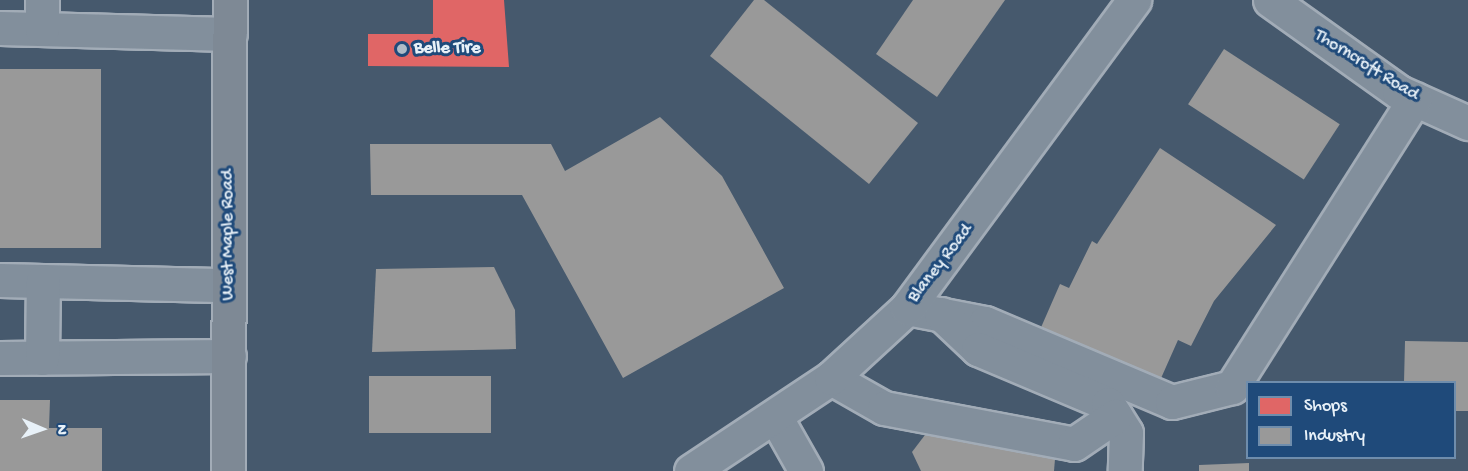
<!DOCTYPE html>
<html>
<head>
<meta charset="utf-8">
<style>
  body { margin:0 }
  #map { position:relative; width:1468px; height:471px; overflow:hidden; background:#46596d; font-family:"Gochi Hand",sans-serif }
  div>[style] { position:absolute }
  .shops>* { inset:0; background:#e06666 }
  .industry>* { inset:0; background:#999; transform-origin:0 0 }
  .roads { filter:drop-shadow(2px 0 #a2acb7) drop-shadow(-2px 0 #a2acb7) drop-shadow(0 2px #a2acb7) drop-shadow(0 -2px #a2acb7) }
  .minor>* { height:33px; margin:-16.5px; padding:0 16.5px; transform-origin:16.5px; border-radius:16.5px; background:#828f9c }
  .major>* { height:33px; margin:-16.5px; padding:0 16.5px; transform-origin:16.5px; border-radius:16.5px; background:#7e8995 }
  .dots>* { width:16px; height:16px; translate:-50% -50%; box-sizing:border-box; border:3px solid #1f4a7a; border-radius:50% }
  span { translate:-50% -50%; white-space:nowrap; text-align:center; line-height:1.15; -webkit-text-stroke:6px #1f4a7a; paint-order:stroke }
  .poi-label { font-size:18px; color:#e8f1f8; font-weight:700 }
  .left { translate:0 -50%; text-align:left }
  .street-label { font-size:18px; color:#e8f1f8 }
  .legend { position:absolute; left:1246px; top:381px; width:210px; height:78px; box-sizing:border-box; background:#1f4a7a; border:2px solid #6f8dac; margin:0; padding:8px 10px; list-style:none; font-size:18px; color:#e8f1f8 }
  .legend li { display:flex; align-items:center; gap:12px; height:30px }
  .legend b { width:30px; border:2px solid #6f8dac }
  .north { position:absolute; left:12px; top:399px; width:60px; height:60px; -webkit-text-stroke:4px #1f4a7a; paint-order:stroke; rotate:92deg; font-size:16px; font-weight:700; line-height:24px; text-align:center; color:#e8f1f8 }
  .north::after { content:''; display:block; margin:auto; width:21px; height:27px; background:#e8f1f8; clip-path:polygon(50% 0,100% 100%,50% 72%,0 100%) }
</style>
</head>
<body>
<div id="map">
  <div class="shops">
    <div style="clip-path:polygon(433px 0,504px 0,509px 67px,368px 66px,368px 34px,433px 34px)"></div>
  </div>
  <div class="industry">
    <div style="clip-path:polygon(754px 0,764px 0,918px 123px,869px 184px,710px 56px)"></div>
    <div style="clip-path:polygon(913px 0,1005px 0,937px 97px,876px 54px)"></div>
    <div style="left:1224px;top:49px;width:138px;height:66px;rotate:33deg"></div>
    <div style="left:101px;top:69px;width:179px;height:101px;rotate:90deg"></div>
    <div style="clip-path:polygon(660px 117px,722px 176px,784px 288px,623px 378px,522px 195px,371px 195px,370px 144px,551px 144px,565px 171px)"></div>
    <div style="clip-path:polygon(1160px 148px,1276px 225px,1214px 301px,1191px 346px,1178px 340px,1158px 385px,1039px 332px,1060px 284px,1069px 288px,1092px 241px,1097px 244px)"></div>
    <div style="clip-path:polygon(494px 267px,515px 310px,516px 349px,372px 352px,376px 269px)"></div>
    <div style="clip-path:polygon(1405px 341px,1468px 342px,1468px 411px,1454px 411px,1454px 382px,1404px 382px)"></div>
    <div style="left:369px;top:376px;width:122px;height:57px"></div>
    <div style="clip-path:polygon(0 400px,50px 400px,49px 428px,102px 428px,102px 471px,0 471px)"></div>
    <div style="clip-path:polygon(928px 431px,1055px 459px,1054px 471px,921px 471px,912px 452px)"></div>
    <div style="clip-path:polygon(1249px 463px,1249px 471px,1199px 471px,1199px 465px)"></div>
  </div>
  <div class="roads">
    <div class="minor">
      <div style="left:1270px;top:0;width:158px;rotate:35.5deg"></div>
      <div style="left:1399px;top:92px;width:76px;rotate:24.2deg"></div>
      <div style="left:0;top:28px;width:230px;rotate:1.5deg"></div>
      <div style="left:42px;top:29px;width:29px;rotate:-90deg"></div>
      <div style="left:0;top:280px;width:229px;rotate:1.3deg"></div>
      <div style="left:907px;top:308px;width:79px;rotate:10.9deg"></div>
      <div style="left:985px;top:323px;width:203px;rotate:22.9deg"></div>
      <div style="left:1172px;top:402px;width:62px;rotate:-14deg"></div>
      <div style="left:1232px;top:387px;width:341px;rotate:-57.6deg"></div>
      <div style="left:941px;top:314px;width:51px;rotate:43.4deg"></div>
      <div style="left:978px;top:349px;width:141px;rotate:22.9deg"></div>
      <div style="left:1108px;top:404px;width:34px;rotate:58deg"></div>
      <div style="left:1126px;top:433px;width:38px;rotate:92deg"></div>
      <div style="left:0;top:358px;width:229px;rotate:-0.5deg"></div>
      <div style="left:42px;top:358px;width:77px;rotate:-89.3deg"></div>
      <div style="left:831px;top:378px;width:61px;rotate:29.5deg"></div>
      <div style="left:884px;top:408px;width:193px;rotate:10.7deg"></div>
      <div style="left:1074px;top:444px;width:50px;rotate:-34.3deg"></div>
      <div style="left:776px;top:418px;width:61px;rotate:60.5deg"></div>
      <div style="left:691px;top:471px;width:168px;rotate:-33.6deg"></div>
      <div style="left:831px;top:378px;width:103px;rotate:-42.6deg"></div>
      <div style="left:907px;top:308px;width:383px;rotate:-53.6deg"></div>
    </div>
    <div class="major">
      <div style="left:228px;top:471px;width:471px;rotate:-89.8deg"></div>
    </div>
  </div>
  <div class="dots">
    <div style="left:402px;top:49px;background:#afbcc7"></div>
  </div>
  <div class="poi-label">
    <span class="left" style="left:414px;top:49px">Belle Tire</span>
  </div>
  <div class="street-label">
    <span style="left:1366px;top:66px;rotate:32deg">Thorncroft Road</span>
    <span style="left:229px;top:235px;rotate:-90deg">West Maple Road</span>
    <span style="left:941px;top:264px;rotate:-52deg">Blaney Road</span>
  </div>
  <ul class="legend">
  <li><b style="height:16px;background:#e06666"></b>Shops</li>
  <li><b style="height:16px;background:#999"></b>Industry</li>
  </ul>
  <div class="north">N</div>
</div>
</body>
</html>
